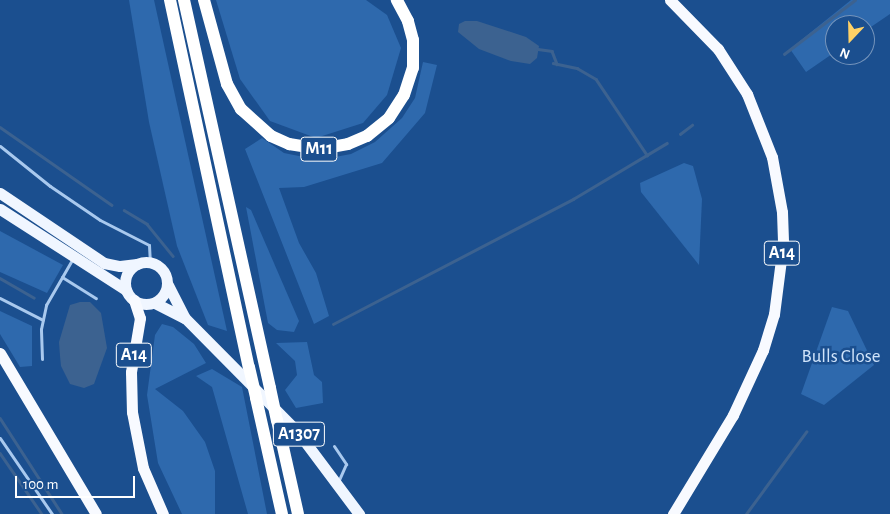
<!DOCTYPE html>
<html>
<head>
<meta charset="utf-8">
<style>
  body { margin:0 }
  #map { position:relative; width:890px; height:514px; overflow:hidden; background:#1b4f8f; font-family:"Alegreya Sans",sans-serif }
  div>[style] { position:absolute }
  .green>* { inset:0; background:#2e69ad }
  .water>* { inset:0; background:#3c6290 }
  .stream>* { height:2.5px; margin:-1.25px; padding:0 1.25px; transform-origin:1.25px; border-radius:1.25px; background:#3c6290 }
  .service>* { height:3px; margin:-1.5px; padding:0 1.5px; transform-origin:1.5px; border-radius:1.5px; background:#a9c9ee }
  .primary>* { height:11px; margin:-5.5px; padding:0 5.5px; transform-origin:5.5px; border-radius:5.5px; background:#f0f6ff }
  .primary>.ring { margin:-5.5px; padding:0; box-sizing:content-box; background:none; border:11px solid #f0f6ff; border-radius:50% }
  .trunk>* { height:11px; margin:-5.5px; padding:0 5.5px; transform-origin:5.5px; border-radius:5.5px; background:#f8faff }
  .motorway>* { height:12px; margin:-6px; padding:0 6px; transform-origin:6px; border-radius:6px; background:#fff }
  .motorway-bridge>* { height:12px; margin:-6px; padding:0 6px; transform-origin:6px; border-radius:6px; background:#fff }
  span { translate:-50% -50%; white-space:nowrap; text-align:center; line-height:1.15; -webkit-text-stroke:5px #1b4f8f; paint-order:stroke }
  .shield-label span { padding:1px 4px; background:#1b4f8f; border:1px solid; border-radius:4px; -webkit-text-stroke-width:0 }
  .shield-label { font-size:18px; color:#fff; font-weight:700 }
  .park-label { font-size:19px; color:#cfe3fa }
  .north { position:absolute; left:825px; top:15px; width:50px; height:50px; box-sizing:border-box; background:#1b4f8f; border:1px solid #7695bc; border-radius:50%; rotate:201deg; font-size:14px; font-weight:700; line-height:20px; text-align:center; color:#fff }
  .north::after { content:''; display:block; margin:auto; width:18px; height:22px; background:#ffd166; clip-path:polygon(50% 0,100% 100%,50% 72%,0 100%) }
  .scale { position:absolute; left:15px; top:476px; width:120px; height:22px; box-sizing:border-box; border:2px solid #fff; border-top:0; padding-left:6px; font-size:15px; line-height:18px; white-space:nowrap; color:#fff; -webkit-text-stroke:4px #1b4f8f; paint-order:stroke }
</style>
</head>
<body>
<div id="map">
  <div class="green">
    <div style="clip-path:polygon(129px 0,154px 0,227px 331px,208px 325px,177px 246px,149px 122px)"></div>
    <div style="clip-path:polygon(216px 0,366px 0,387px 15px,401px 48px,387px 95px,363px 123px,316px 138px,270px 121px,240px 79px)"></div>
    <div style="clip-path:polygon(851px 0,890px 0,890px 14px,865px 31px,865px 25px,835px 25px,835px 52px,806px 72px,790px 49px)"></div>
    <div style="clip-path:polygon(423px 62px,437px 65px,425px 113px,382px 163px,304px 187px,279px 188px,299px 243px,316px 273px,329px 316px,314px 324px,245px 149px,262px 138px,284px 153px,319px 160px,351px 154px,375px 142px,402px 118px,415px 98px)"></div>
    <div style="clip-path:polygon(684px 163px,693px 166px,702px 199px,699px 265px,641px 192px,640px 183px)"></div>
    <div style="clip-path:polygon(246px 207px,251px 210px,299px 321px,294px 332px,277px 330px,268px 323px)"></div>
    <div style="clip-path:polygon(0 231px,63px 265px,47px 293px,0 272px)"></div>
    <div style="clip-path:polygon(832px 307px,848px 311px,874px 365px,824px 405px,801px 394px)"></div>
    <div style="clip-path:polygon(0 311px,32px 326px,32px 366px,20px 367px,0 334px)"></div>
    <div style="clip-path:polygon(162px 324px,173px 327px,194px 344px,206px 363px,155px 389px,183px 411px,205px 442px,215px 471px,215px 514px,182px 514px,158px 463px,147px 395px,155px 335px)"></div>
    <div style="clip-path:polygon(307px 342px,314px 375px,322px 382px,323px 403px,296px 408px,285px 390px,297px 375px,295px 361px,276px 343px)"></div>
    <div style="clip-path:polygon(212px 369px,242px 387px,267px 514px,248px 514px,212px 387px,196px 376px)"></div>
  </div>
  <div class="water">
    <div style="clip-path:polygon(465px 21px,477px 21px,526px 37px,539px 46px,537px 58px,530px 64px,511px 61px,479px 49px,458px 32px,459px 24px)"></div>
    <div style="clip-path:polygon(80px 302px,90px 302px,101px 313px,107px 348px,94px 384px,84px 388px,70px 384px,61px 366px,60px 356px,59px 342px,70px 305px)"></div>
  </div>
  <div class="stream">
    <div style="left:538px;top:49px;width:14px;rotate:8deg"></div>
    <div style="left:552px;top:51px;width:14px;rotate:69deg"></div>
    <div style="left:784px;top:54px;width:89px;rotate:-37.3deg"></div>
    <div style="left:553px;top:63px;width:25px;rotate:12deg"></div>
    <div style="left:577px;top:68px;width:22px;rotate:30deg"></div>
    <div style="left:596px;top:79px;width:92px;rotate:56.1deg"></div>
    <div style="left:0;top:127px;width:136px;rotate:34.9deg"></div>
    <div style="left:680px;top:134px;width:15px;rotate:-37deg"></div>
    <div style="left:124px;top:210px;width:27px;rotate:31deg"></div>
    <div style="left:147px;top:224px;width:41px;rotate:50.9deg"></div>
    <div style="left:0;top:278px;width:39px;rotate:30deg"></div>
    <div style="left:333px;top:324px;width:271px;rotate:-27.5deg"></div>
    <div style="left:573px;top:199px;width:109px;rotate:-30.8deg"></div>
    <div style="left:0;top:418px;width:114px;rotate:57.1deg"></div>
    <div style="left:0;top:453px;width:74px;rotate:55.5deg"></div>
    <div style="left:746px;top:514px;width:102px;rotate:-53.8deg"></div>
  </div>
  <div class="service">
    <div style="left:0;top:146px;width:64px;rotate:38.7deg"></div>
    <div style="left:50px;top:186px;width:60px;rotate:34.2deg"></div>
    <div style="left:100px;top:220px;width:55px;rotate:27deg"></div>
    <div style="left:149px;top:245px;width:17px;rotate:87deg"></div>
    <div style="left:62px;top:277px;width:40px;rotate:32deg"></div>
    <div style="left:0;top:298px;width:48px;rotate:27.1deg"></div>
    <div style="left:42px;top:359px;width:30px;rotate:-92deg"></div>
    <div style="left:41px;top:329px;width:25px;rotate:-78deg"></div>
    <div style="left:46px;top:305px;width:54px;rotate:-60.1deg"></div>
    <div style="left:0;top:438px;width:92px;rotate:55.6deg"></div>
    <div style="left:334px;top:446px;width:22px;rotate:56deg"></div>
    <div style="left:346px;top:464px;width:20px;rotate:114deg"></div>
  </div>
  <div class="primary">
    <div style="left:0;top:193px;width:125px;rotate:33.9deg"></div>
    <div style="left:104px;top:263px;width:16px;rotate:11deg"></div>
    <div style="left:120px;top:266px;width:17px;rotate:-7deg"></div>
    <div style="left:0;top:209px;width:150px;rotate:32.7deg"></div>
    <div class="ring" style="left:125px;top:262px;width:31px;height:31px"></div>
    <div style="left:168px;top:285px;width:37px;rotate:63deg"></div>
    <div style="left:185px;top:318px;width:159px;rotate:45.3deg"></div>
    <div style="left:297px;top:431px;width:104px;rotate:53.2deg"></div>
    <div style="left:155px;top:303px;width:33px;rotate:27deg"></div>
  </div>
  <div class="trunk">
    <div style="left:670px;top:0;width:69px;rotate:45.6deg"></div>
    <div style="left:718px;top:49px;width:54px;rotate:57.2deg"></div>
    <div style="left:747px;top:94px;width:68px;rotate:68.4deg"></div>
    <div style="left:772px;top:157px;width:56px;rotate:79.7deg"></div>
    <div style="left:782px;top:212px;width:32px;rotate:88deg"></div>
    <div style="left:783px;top:244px;width:71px;rotate:97.3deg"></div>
    <div style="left:774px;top:314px;width:38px;rotate:107deg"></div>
    <div style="left:763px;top:350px;width:72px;rotate:114.8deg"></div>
    <div style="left:733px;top:415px;width:116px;rotate:121.2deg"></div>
    <div style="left:134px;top:300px;width:19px;rotate:72deg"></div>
    <div style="left:140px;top:318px;width:55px;rotate:99.5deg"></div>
    <div style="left:131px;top:372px;width:40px;rotate:88.6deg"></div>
    <div style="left:132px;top:412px;width:57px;rotate:78.9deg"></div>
    <div style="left:143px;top:468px;width:50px;rotate:66.5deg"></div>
    <div style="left:0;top:353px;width:187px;rotate:59.2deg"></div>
  </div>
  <div class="motorway">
    <div style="left:170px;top:0;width:375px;rotate:77.9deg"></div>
    <div style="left:184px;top:0;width:397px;rotate:77.5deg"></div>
    <div style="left:204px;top:0;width:87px;rotate:74.7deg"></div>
    <div style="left:227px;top:84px;width:29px;rotate:61deg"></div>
    <div style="left:241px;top:109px;width:40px;rotate:42deg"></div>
    <div style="left:271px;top:136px;width:20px;rotate:24deg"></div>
    <div style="left:289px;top:144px;width:31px;rotate:9deg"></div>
    <div style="left:320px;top:149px;width:28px;rotate:-10deg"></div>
    <div style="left:348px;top:144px;width:21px;rotate:-23deg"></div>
    <div style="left:367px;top:136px;width:28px;rotate:-39deg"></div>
    <div style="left:389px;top:118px;width:27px;rotate:-57deg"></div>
    <div style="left:404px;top:95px;width:28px;rotate:-72deg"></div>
    <div style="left:413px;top:68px;width:28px;rotate:-90deg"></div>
    <div style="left:413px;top:40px;width:20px;rotate:-105deg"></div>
    <div style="left:408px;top:21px;width:24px;rotate:-118deg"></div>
    <div style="left:256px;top:398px;width:119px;rotate:77.4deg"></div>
    <div style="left:277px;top:420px;width:96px;rotate:77.4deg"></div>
  </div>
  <div class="motorway-bridge">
    <div style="left:249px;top:367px;width:32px;rotate:77deg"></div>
    <div style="left:270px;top:388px;width:33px;rotate:78deg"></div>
  </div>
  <div class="shield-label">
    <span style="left:319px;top:149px">M11</span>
    <span style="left:782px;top:253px">A14</span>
    <span style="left:134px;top:355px">A14</span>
    <span style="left:299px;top:434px">A1307</span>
  </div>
  <div class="park-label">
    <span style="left:841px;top:357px">Bulls Close</span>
  </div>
  <div class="north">N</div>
  <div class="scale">100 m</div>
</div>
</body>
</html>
